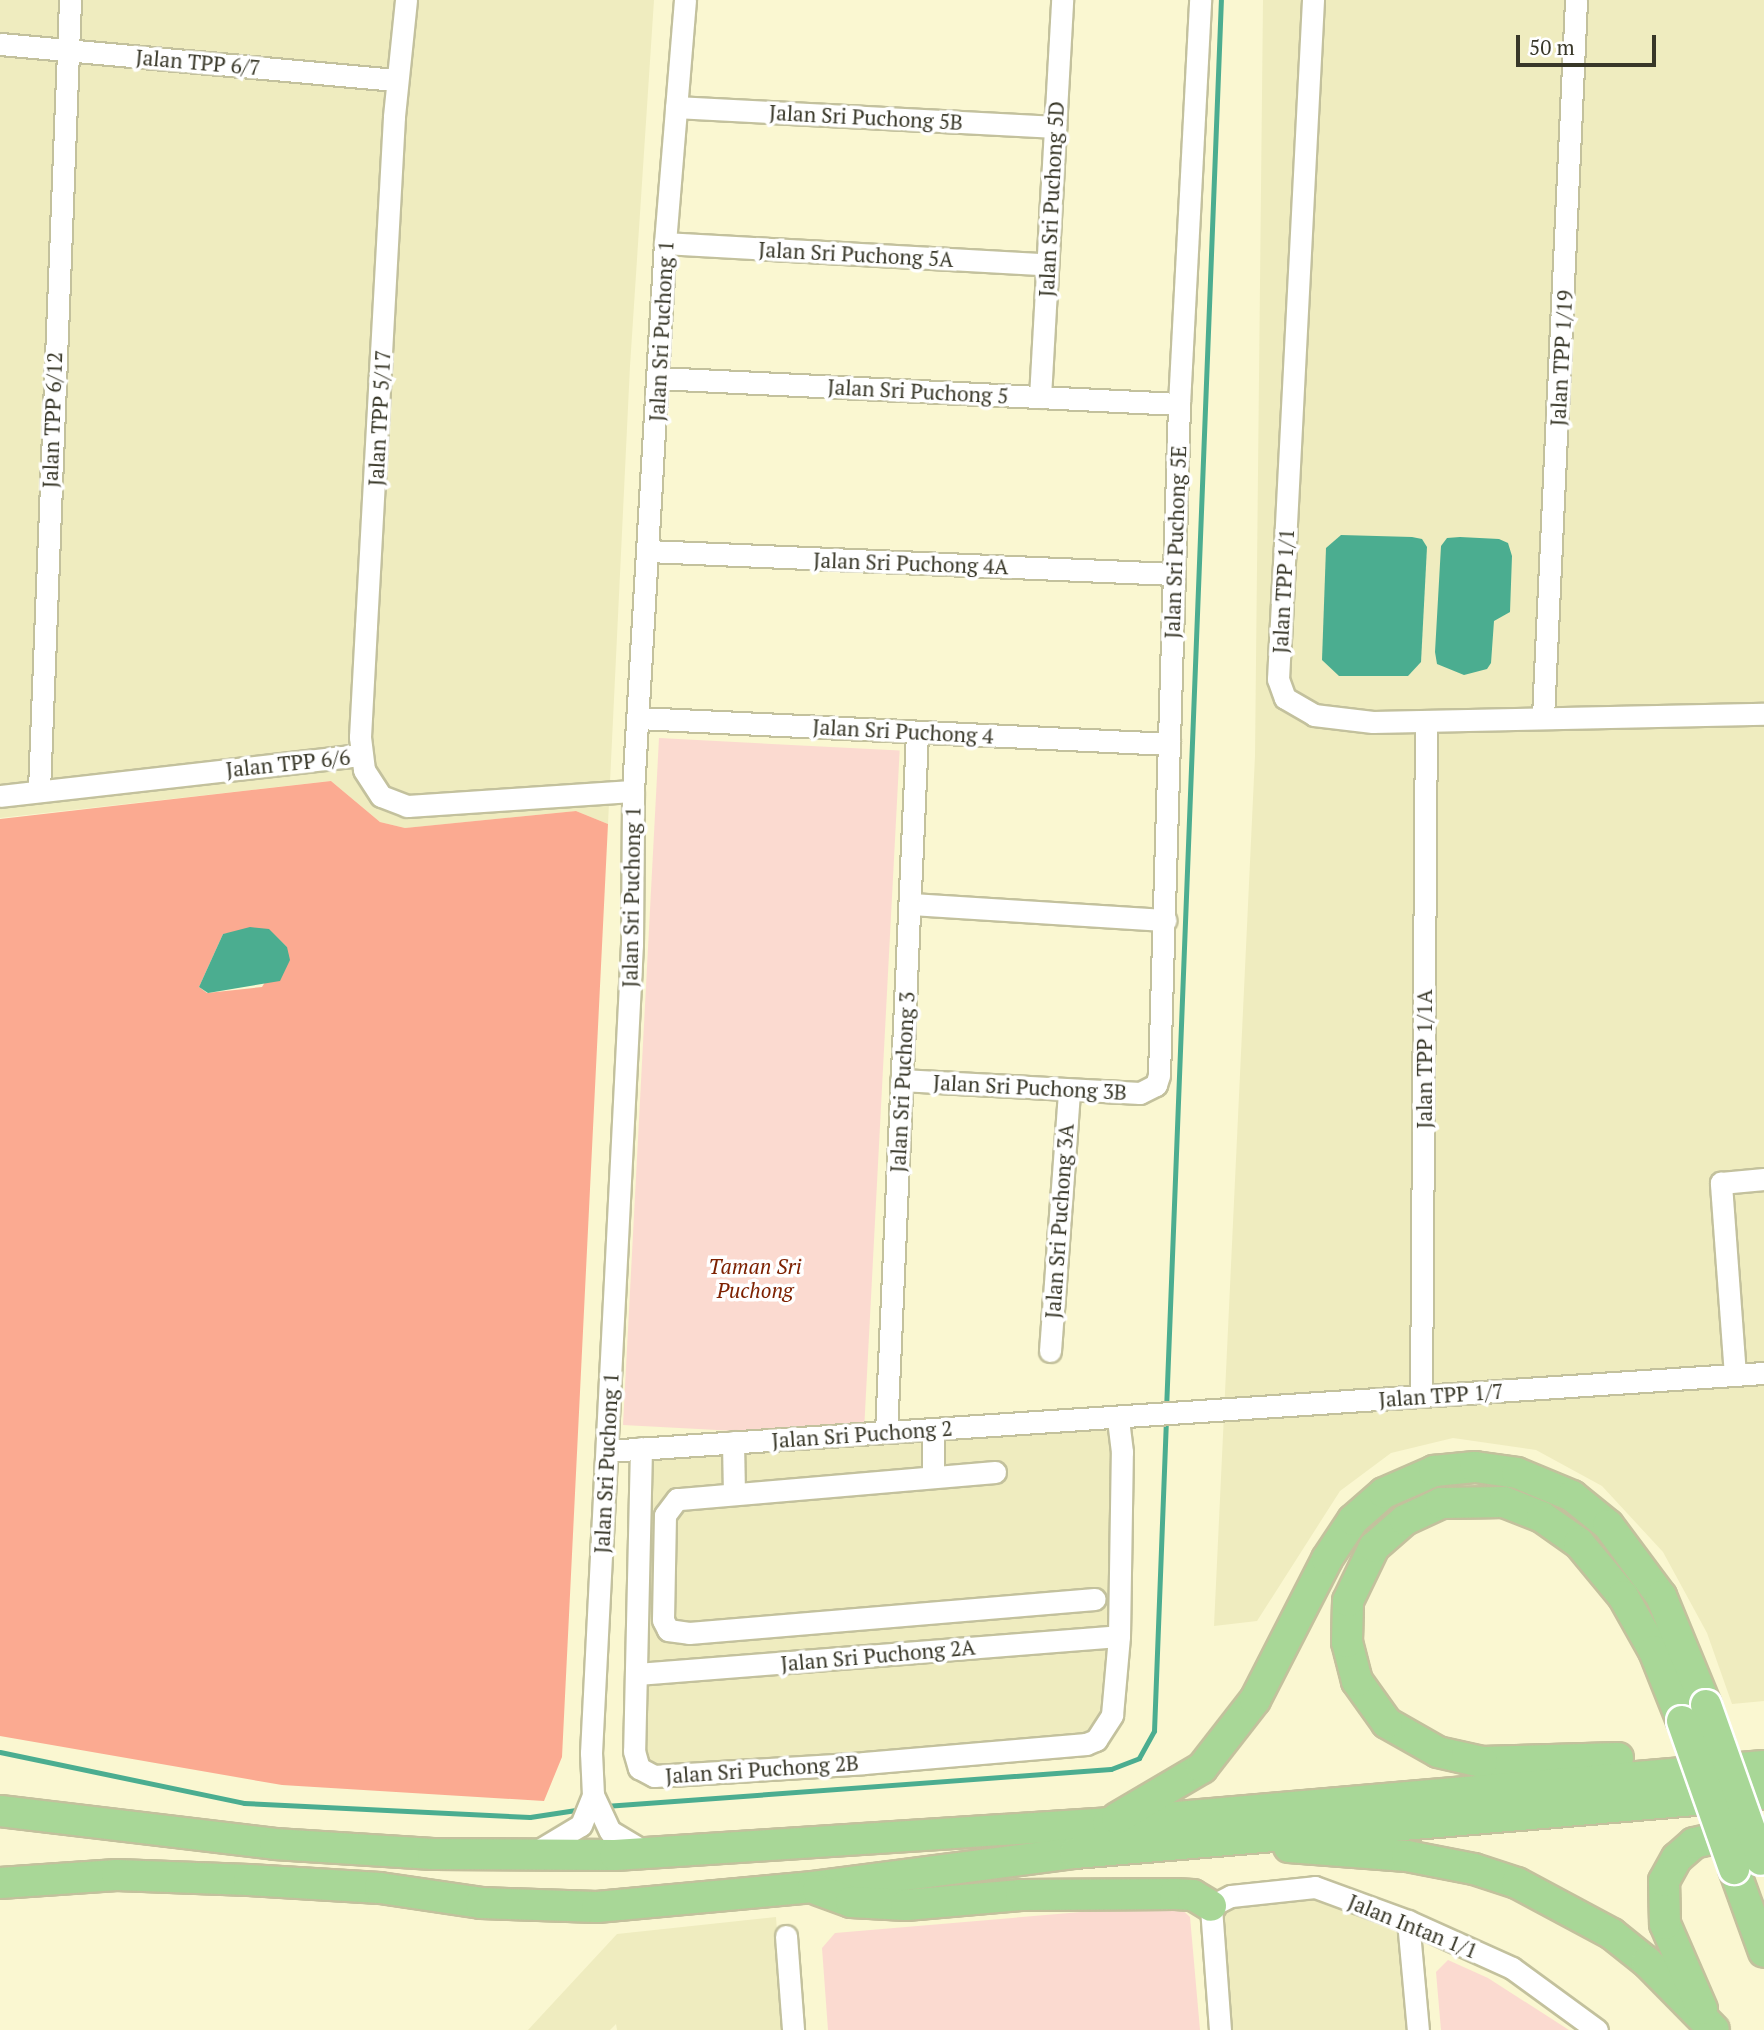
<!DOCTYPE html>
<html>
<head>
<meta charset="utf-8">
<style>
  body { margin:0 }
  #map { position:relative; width:1764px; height:2030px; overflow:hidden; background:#faf7d1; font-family:"PT Serif",serif }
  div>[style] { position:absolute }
  .built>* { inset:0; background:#efecbf }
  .green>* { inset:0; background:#fbdad0; transform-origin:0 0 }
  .forest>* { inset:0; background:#fbaa91 }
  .water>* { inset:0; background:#4bad90 }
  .stream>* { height:5px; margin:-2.5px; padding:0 2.5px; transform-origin:2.5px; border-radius:2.5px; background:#4bad90 }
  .roads { filter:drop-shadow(2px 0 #c3c19d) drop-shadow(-2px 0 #c3c19d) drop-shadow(0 2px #c3c19d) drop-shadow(0 -2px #c3c19d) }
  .minor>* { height:21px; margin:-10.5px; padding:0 10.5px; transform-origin:10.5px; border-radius:10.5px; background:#fff }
  .highway>* { height:30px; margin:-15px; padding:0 15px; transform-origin:15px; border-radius:15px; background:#a8d797 }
  .bridges { filter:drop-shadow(2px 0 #fff) drop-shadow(-2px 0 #fff) drop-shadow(0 2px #fff) drop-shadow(0 -2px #fff) }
  .highway-bridge>* { height:30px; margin:-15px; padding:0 15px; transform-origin:15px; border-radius:15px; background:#a8d797 }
  span { translate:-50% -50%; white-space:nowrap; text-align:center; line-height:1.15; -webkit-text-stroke:7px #fff; paint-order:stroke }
  .street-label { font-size:21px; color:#383728 }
  .park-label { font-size:21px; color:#7d2100; font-style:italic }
  .scale { position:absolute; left:1516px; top:35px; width:140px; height:32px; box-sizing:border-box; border:4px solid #383728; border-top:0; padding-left:9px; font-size:21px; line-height:24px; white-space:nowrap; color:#383728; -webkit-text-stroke:5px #fff; paint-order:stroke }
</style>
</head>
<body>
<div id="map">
  <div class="built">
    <div style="clip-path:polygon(0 0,654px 0,630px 366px,608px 824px,576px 811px,405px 828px,380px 822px,331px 781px,0 818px)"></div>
    <div style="clip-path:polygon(1263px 0,1764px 0,1764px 1701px,1732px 1704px,1707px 1633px,1663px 1552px,1602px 1486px,1536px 1450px,1453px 1438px,1391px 1453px,1340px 1491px,1257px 1621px,1214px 1626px,1255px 756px)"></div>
    <div style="clip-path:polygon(1111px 1425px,1115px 1453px,1106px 1716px,1093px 1734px,654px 1771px,640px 1750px,649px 1455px)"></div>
    <div style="clip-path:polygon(1309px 1895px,1402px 1927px,1411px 2030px,1227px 2030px,1218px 1909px,1237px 1902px)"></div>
    <div style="clip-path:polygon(776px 1917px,784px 2030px,617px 2030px,616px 2024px,610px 2030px,528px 2030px,617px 1934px)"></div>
  </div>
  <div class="green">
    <div style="left:659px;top:738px;width:241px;height:688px;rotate:3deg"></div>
    <div style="clip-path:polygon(1176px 1904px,1190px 1917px,1200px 2030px,828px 2030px,822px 1948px,835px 1933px)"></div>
    <div style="clip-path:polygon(1448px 1960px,1488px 1978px,1569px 2030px,1441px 2030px,1436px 1972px)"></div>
  </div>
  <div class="forest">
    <div style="clip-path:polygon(evenodd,331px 781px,380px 822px,405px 828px,576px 811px,608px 824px,562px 1757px,544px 1801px,282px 1785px,0 1736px,0 819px,331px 781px,269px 930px,287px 947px,262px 987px,207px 993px,199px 987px,223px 934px,269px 930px)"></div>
  </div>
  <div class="water">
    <div style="clip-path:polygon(1341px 535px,1412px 537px,1422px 539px,1427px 547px,1421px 662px,1408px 676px,1339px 676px,1322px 660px,1326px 548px)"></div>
    <div style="clip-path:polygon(1460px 537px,1499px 539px,1508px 543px,1512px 556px,1510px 612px,1494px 621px,1491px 663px,1487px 669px,1464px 675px,1437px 664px,1435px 652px,1441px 546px,1447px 538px)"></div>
    <div style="clip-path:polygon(250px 927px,269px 929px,287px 947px,290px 960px,280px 981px,208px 993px,199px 987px,223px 934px)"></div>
  </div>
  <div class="stream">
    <div style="left:1166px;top:1410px;width:1411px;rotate:-87.77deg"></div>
    <div style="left:0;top:1752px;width:249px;rotate:11.8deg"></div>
    <div style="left:244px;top:1803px;width:286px;rotate:2.8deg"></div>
    <div style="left:530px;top:1817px;width:53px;rotate:-8.7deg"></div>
    <div style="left:605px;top:1806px;width:507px;rotate:-4.18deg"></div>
    <div style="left:1111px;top:1769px;width:30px;rotate:-21deg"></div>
    <div style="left:1139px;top:1758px;width:31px;rotate:-61deg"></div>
    <div style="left:1154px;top:1731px;width:311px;rotate:-87.8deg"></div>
  </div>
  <div class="roads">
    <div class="minor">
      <div style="left:406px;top:0;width:118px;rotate:95.9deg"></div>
      <div style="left:394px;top:117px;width:510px;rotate:93.15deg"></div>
      <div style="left:366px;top:626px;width:111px;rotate:93.1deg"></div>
      <div style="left:360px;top:737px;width:33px;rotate:83deg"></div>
      <div style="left:364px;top:770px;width:31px;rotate:57deg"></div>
      <div style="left:381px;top:796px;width:28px;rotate:21deg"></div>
      <div style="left:407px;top:806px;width:226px;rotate:-3.8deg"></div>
      <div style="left:1313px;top:0;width:680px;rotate:92.95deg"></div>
      <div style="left:1278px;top:679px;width:20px;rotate:70deg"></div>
      <div style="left:1285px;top:698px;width:34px;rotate:30deg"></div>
      <div style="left:1314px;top:715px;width:59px;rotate:6.8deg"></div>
      <div style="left:1373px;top:722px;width:391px;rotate:-1.2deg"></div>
      <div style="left:0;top:44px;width:398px;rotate:5.2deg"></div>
      <div style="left:676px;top:107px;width:380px;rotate:3deg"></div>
      <div style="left:665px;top:243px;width:382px;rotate:3.2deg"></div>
      <div style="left:658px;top:378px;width:522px;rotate:2.86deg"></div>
      <div style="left:1040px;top:397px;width:398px;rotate:-86.8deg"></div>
      <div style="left:648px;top:551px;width:526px;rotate:2.51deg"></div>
      <div style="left:1543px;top:717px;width:718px;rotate:-87.36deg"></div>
      <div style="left:638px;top:718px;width:532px;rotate:2.8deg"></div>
      <div style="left:39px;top:790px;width:791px;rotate:-87.75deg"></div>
      <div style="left:0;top:796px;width:363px;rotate:-6.5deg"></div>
      <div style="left:910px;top:904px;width:256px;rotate:3.6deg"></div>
      <div style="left:901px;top:1080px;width:239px;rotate:3.1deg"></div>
      <div style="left:1140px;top:1093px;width:18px;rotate:-27deg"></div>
      <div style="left:1156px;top:1085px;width:10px;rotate:-73deg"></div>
      <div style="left:1159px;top:1075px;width:671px;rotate:-88.29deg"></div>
      <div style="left:1179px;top:404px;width:405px;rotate:-87deg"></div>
      <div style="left:1050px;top:1351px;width:262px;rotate:-85.8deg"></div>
      <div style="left:1735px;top:1375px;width:193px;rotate:-94.2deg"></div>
      <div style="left:1721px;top:1183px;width:43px;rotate:-5.3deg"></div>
      <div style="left:1421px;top:1396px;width:675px;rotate:-89.58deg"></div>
      <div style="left:886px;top:1432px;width:701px;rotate:-87.46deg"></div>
      <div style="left:733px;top:1442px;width:50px;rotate:88.9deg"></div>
      <div style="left:641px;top:1448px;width:303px;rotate:91.3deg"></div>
      <div style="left:634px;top:1751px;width:18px;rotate:74deg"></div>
      <div style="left:639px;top:1768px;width:17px;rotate:28deg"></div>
      <div style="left:654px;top:1776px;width:210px;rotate:-3.5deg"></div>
      <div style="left:864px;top:1763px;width:223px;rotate:-4.9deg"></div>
      <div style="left:1086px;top:1744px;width:11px;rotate:-22deg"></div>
      <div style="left:1096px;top:1740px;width:30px;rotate:-57deg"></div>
      <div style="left:1112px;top:1715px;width:79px;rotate:-84.9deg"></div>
      <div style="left:1119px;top:1636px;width:184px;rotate:-89.1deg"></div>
      <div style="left:1122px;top:1452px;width:33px;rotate:-97deg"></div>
      <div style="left:607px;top:1451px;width:1160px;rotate:-3.86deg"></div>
      <div style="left:995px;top:1472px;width:319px;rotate:175.1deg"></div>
      <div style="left:677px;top:1499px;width:20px;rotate:127deg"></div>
      <div style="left:665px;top:1515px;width:105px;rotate:91.1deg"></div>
      <div style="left:663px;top:1620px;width:11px;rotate:63deg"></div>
      <div style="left:668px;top:1630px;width:21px;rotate:8deg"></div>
      <div style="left:689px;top:1633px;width:407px;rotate:-4.8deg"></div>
      <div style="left:933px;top:1477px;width:48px;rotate:-90deg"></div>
      <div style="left:637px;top:1674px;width:483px;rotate:-4.5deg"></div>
      <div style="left:593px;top:1795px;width:40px;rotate:65deg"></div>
      <div style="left:610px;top:1831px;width:41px;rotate:31deg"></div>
      <div style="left:536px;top:1852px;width:52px;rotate:-31deg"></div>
      <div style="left:581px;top:1825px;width:32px;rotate:-68deg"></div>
      <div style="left:593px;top:1795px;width:42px;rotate:-92.7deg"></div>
      <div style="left:591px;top:1753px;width:809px;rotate:-87.1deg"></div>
      <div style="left:632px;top:945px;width:154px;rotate:-89.6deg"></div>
      <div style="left:633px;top:791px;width:549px;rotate:-86.66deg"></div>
      <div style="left:665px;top:243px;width:244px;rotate:-85.3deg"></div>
      <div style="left:1408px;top:1921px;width:109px;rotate:84.8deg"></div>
      <div style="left:786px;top:1936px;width:94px;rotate:85.7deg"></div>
      <div style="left:1220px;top:2030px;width:124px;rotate:-94.2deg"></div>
      <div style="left:1211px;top:1906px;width:22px;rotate:-27deg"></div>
      <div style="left:1231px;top:1896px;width:84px;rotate:-6.1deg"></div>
      <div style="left:1315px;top:1887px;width:99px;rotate:20.1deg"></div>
      <div style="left:1408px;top:1921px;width:114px;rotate:24.3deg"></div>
      <div style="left:1512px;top:1968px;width:105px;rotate:36.1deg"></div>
    </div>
    <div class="highway">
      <div style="left:1618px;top:1758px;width:136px;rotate:178.3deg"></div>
      <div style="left:1482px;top:1762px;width:45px;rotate:-167.2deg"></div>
      <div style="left:1438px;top:1752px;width:59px;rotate:-150.4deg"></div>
      <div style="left:1387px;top:1723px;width:52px;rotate:-125.5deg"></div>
      <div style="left:1357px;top:1681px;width:40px;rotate:-104.4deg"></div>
      <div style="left:1347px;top:1642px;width:41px;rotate:-88.6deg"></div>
      <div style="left:1348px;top:1601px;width:60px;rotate:-64.3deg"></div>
      <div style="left:1374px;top:1547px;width:41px;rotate:-41.1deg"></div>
      <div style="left:1405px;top:1520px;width:40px;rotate:-25deg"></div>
      <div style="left:1441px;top:1503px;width:63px;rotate:-0.9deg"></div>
      <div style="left:1504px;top:1502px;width:41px;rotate:21.5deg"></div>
      <div style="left:1542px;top:1517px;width:45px;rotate:35.1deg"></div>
      <div style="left:1579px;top:1543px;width:69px;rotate:50.3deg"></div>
      <div style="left:1623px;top:1596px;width:63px;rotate:60.6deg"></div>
      <div style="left:1654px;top:1651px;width:75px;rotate:68.2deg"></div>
      <div style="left:0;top:1811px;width:277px;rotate:6.8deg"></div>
      <div style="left:275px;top:1844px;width:158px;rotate:3.6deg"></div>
      <div style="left:433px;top:1854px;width:182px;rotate:0.3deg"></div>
      <div style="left:615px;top:1855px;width:494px;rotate:-3.7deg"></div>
      <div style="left:1108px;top:1823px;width:658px;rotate:-4.97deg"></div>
      <div style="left:1117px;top:1818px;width:99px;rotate:-30.5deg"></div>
      <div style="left:1202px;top:1768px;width:86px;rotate:-52.1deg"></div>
      <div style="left:1255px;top:1700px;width:158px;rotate:-62.9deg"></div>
      <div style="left:1327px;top:1559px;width:47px;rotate:-56.3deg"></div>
      <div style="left:1353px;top:1520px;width:41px;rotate:-41.1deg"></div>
      <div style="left:1384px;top:1493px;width:55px;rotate:-23.7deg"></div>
      <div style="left:1434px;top:1471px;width:41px;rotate:-5.6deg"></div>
      <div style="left:1475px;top:1467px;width:42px;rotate:8.1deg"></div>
      <div style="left:1517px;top:1473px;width:60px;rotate:22.7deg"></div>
      <div style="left:1572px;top:1496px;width:46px;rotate:38.9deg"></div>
      <div style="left:1608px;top:1525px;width:89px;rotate:53.3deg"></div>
      <div style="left:1661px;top:1596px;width:118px;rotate:67.6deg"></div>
      <div style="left:1289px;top:1847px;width:118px;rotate:4.4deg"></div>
      <div style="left:1407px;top:1856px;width:68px;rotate:11deg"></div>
      <div style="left:1474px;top:1869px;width:45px;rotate:18deg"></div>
      <div style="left:1517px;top:1883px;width:108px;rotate:28.2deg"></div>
      <div style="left:1612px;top:1934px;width:45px;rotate:38.7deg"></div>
      <div style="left:1647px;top:1962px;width:95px;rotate:45.4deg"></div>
      <div style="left:1734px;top:1869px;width:88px;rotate:70.1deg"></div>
      <div style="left:0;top:1883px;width:117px;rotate:-3.9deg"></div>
      <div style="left:117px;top:1875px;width:132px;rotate:2.2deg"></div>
      <div style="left:249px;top:1880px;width:131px;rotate:3.5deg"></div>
      <div style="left:380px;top:1888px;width:102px;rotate:8.4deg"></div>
      <div style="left:481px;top:1903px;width:116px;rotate:2deg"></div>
      <div style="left:597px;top:1907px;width:217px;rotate:-5.3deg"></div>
      <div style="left:813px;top:1887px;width:264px;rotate:-7.4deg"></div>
      <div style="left:1075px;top:1853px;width:692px;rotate:-4.89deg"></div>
      <div style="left:818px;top:1890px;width:35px;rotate:20deg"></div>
      <div style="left:851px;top:1902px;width:55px;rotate:3.1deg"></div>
      <div style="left:906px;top:1905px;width:115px;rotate:-5deg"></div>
      <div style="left:1021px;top:1895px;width:154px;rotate:-0.4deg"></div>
      <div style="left:1175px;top:1894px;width:18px;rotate:3deg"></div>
      <div style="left:1193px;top:1895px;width:21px;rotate:31deg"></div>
      <div style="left:1702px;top:2009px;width:93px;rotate:-113.5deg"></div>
      <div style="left:1665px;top:1924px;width:43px;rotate:-91.3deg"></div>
      <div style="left:1664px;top:1881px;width:26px;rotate:-61deg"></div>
      <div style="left:1677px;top:1858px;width:23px;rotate:-41deg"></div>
      <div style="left:1694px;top:1843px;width:53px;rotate:-13deg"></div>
    </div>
  </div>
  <div class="bridges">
    <div class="highway-bridge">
      <div style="left:1706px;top:1705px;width:164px;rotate:70.5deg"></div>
      <div style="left:1682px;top:1721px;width:157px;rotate:70.6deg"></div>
    </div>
  </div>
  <div class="street-label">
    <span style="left:198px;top:62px;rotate:5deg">Jalan TPP 6/7</span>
    <span style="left:866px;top:117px;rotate:3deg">Jalan Sri Puchong 5B</span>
    <span style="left:1051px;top:199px;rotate:-87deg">Jalan Sri Puchong 5D</span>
    <span style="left:856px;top:254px;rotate:3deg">Jalan Sri Puchong 5A</span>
    <span style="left:661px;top:331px;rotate:-87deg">Jalan Sri Puchong 1</span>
    <span style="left:1561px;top:358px;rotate:-87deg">Jalan TPP 1/19</span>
    <span style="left:918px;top:391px;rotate:3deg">Jalan Sri Puchong 5</span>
    <span style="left:379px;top:418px;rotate:-87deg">Jalan TPP 5/17</span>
    <span style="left:52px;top:420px;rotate:-88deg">Jalan TPP 6/12</span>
    <span style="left:1175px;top:542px;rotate:-88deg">Jalan Sri Puchong 5E</span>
    <span style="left:911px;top:563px;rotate:2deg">Jalan Sri Puchong 4A</span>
    <span style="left:1283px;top:591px;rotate:-87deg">Jalan TPP 1/1</span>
    <span style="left:903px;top:731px;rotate:3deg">Jalan Sri Puchong 4</span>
    <span style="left:288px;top:763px;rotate:-6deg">Jalan TPP 6/6</span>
    <span style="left:631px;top:897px;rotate:-89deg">Jalan Sri Puchong 1</span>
    <span style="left:1424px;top:1059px;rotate:-90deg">Jalan TPP 1/1A</span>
    <span style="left:902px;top:1082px;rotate:-87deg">Jalan Sri Puchong 3</span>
    <span style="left:1030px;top:1087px;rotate:3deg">Jalan Sri Puchong 3B</span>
    <span style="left:1059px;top:1221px;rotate:-86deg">Jalan Sri Puchong 3A</span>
    <span style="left:1441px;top:1395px;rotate:-4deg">Jalan TPP 1/7</span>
    <span style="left:862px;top:1434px;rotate:-4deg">Jalan Sri Puchong 2</span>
    <span style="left:606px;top:1463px;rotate:-87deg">Jalan Sri Puchong 1</span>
    <span style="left:878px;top:1655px;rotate:-5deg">Jalan Sri Puchong 2A</span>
    <span style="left:762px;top:1769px;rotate:-4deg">Jalan Sri Puchong 2B</span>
    <span style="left:1413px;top:1926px;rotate:22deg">Jalan Intan 1/1</span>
  </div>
  <div class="park-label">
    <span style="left:755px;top:1278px">Taman Sri<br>Puchong</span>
  </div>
  <div class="scale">50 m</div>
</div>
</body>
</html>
